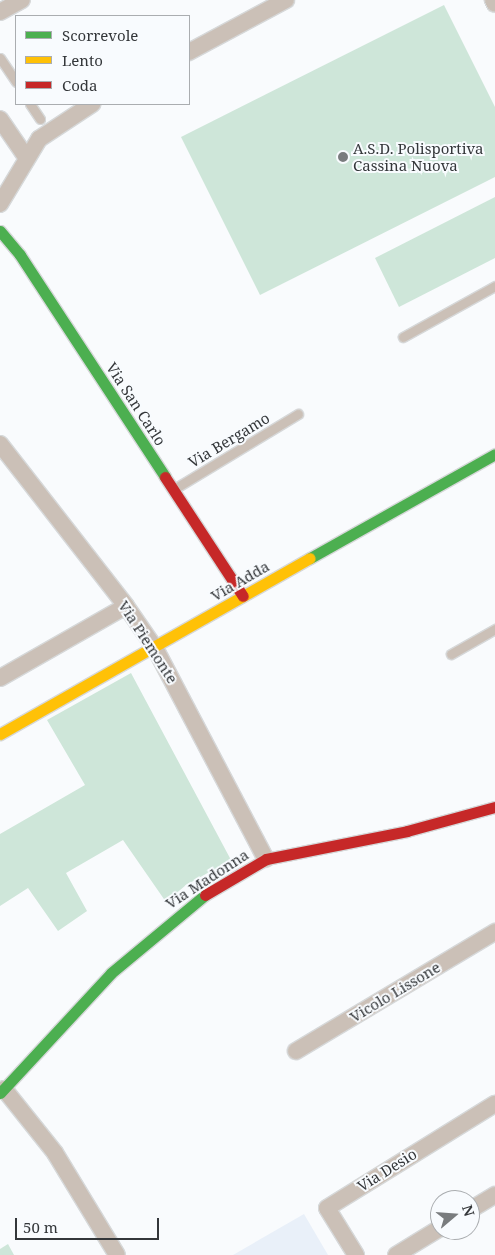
<!DOCTYPE html>
<html>
<head>
<meta charset="utf-8">
<style>
  body { margin:0 }
  #map { position:relative; width:495px; height:1255px; overflow:hidden; background:#f9fbfd; font-family:"Noto Serif",serif }
  div>[style] { position:absolute }
  .built>* { inset:0; background:#e9f0f9 }
  .green>* { inset:0; background:#cee6d9 }
  .roads { filter:drop-shadow(1px 0 #d6d8d9) drop-shadow(-1px 0 #d6d8d9) drop-shadow(0 1px #d6d8d9) drop-shadow(0 -1px #d6d8d9) }
  .lane>* { height:9px; margin:-4.5px; padding:0 4.5px; transform-origin:4.5px; border-radius:4.5px; background:#cbc0b7 }
  .street>* { height:16px; margin:-8px; padding:0 8px; transform-origin:8px; border-radius:8px; background:#cbc0b7 }
  .fast>* { height:11px; margin:-5.5px; padding:0 5.5px; transform-origin:5.5px; border-radius:5.5px; background:#4caf50 }
  .slow>* { height:11px; margin:-5.5px; padding:0 5.5px; transform-origin:5.5px; border-radius:5.5px; background:#ffc107 }
  .jam>* { height:11px; margin:-5.5px; padding:0 5.5px; transform-origin:5.5px; border-radius:5.5px; background:#c62828 }
  .dots>* { width:14px; height:14px; translate:-50% -50%; box-sizing:border-box; border:2px solid #f8fbfe; border-radius:50% }
  span { translate:-50% -50%; white-space:nowrap; text-align:center; line-height:1.15; -webkit-text-stroke:4px #f8fbfe; paint-order:stroke }
  .poi-label { font-size:15px; color:#34373a }
  .left { translate:0 -50%; text-align:left }
  .street-label { font-size:15px; color:#34373a }
  .legend { position:absolute; left:15px; top:15px; width:175px; height:90px; box-sizing:border-box; background:#f8fbfe; border:1px solid #aaadb0; margin:0; padding:6px 9px; list-style:none; font-size:15px; color:#34373a }
  .legend li { display:flex; align-items:center; gap:10px; height:25px }
  .legend b { width:25px; border:1px solid #aaadb0 }
  .north { position:absolute; left:430px; top:1190px; width:50px; height:50px; box-sizing:border-box; background:#f8fbfe; border:1px solid #aaadb0; border-radius:50%; rotate:72deg; font-size:14px; font-weight:700; line-height:20px; text-align:center; color:#34373a }
  .north::after { content:''; display:block; margin:auto; width:18px; height:22px; background:#797c7e; clip-path:polygon(50% 0,100% 100%,50% 72%,0 100%) }
  .scale { position:absolute; left:15px; top:1218px; width:144px; height:22px; box-sizing:border-box; border:2px solid #34373a; border-top:0; padding-left:6px; font-size:15px; line-height:18px; white-space:nowrap; color:#34373a; -webkit-text-stroke:4px #f8fbfe; paint-order:stroke }
</style>
</head>
<body>
<div id="map">
  <div class="built">
    <div style="clip-path:polygon(304px 1214px,328px 1255px,233px 1255px)"></div>
  </div>
  <div class="green">
    <div style="clip-path:polygon(444px 5px,495px 107px,495px 177px,260px 295px,181px 137px)"></div>
    <div style="clip-path:polygon(495px 197px,495px 258px,399px 307px,375px 258px)"></div>
    <div style="clip-path:polygon(131px 673px,231px 860px,186px 885px,166px 902px,123px 840px,66px 873px,87px 911px,58px 931px,28px 888px,0 906px,0 834px,85px 785px,47px 720px)"></div>
    <div style="clip-path:polygon(8px 1244px,14px 1255px,0 1255px,0 1249px)"></div>
  </div>
  <div class="roads">
    <div class="lane">
      <div style="left:0;top:58px;width:29px;rotate:56deg"></div>
      <div style="left:30px;top:104px;width:18px;rotate:56deg"></div>
      <div style="left:403px;top:337px;width:105px;rotate:-29deg"></div>
      <div style="left:174px;top:489px;width:145px;rotate:-31.2deg"></div>
      <div style="left:451px;top:654px;width:51px;rotate:-29.6deg"></div>
    </div>
    <div class="street">
      <div style="left:493px;top:0;width:4px;rotate:63deg"></div>
      <div style="left:0;top:12px;width:25px;rotate:-29deg"></div>
      <div style="left:189px;top:52px;width:110px;rotate:-28.2deg"></div>
      <div style="left:0;top:119px;width:46px;rotate:55.6deg"></div>
      <div style="left:0;top:204px;width:76px;rotate:-59deg"></div>
      <div style="left:39px;top:139px;width:64px;rotate:-33.4deg"></div>
      <div style="left:0;top:444px;width:205px;rotate:52.1deg"></div>
      <div style="left:126px;top:606px;width:51px;rotate:55.4deg"></div>
      <div style="left:155px;top:648px;width:238px;rotate:62.3deg"></div>
      <div style="left:0;top:678px;width:145px;rotate:-29.7deg"></div>
      <div style="left:296px;top:1051px;width:232px;rotate:-30.9deg"></div>
      <div style="left:4px;top:1089px;width:82px;rotate:51.4deg"></div>
      <div style="left:55px;top:1153px;width:119px;rotate:58.7deg"></div>
      <div style="left:470px;top:1210px;width:29px;rotate:-31deg"></div>
      <div style="left:356px;top:1255px;width:55px;rotate:-121.7deg"></div>
      <div style="left:327px;top:1208px;width:198px;rotate:-31.8deg"></div>
      <div style="left:396px;top:1255px;width:52px;rotate:-31.5deg"></div>
    </div>
    <div class="fast">
      <div style="left:0;top:231px;width:31px;rotate:50deg"></div>
      <div style="left:20px;top:255px;width:265px;rotate:56.8deg"></div>
      <div style="left:310px;top:558px;width:212px;rotate:-29.3deg"></div>
      <div style="left:0;top:1093px;width:163px;rotate:-47.2deg"></div>
      <div style="left:111px;top:973px;width:122px;rotate:-39.7deg"></div>
    </div>
    <div class="slow">
      <div style="left:0;top:734px;width:356px;rotate:-29.6deg"></div>
    </div>
    <div class="jam">
      <div style="left:165px;top:477px;width:142px;rotate:56.8deg"></div>
      <div style="left:205px;top:895px;width:71px;rotate:-30.5deg"></div>
      <div style="left:266px;top:859px;width:144px;rotate:-11.2deg"></div>
      <div style="left:407px;top:831px;width:91px;rotate:-15.3deg"></div>
    </div>
  </div>
  <div class="dots">
    <div style="left:343px;top:157px;background:#797c7e"></div>
  </div>
  <div class="poi-label">
    <span class="left" style="left:353px;top:157px">A.S.D. Polisportiva<br>Cassina Nuova</span>
  </div>
  <div class="street-label">
    <span style="left:136px;top:404px;rotate:57deg">Via San Carlo</span>
    <span style="left:229px;top:440px;rotate:-31deg">Via Bergamo</span>
    <span style="left:240px;top:581px;rotate:-30deg">Via Adda</span>
    <span style="left:148px;top:642px;rotate:57deg">Via Piemonte</span>
    <span style="left:207px;top:879px;rotate:-33deg">Via Madonna</span>
    <span style="left:395px;top:992px;rotate:-31deg">Vicolo Lissone</span>
    <span style="left:387px;top:1170px;rotate:-32deg">Via Desio</span>
  </div>
  <ul class="legend">
  <li><b style="height:6px;background:#4caf50"></b>Scorrevole</li>
  <li><b style="height:6px;background:#ffc107"></b>Lento</li>
  <li><b style="height:6px;background:#c62828"></b>Coda</li>
  </ul>
  <div class="north">N</div>
  <div class="scale">50 m</div>
</div>
</body>
</html>
